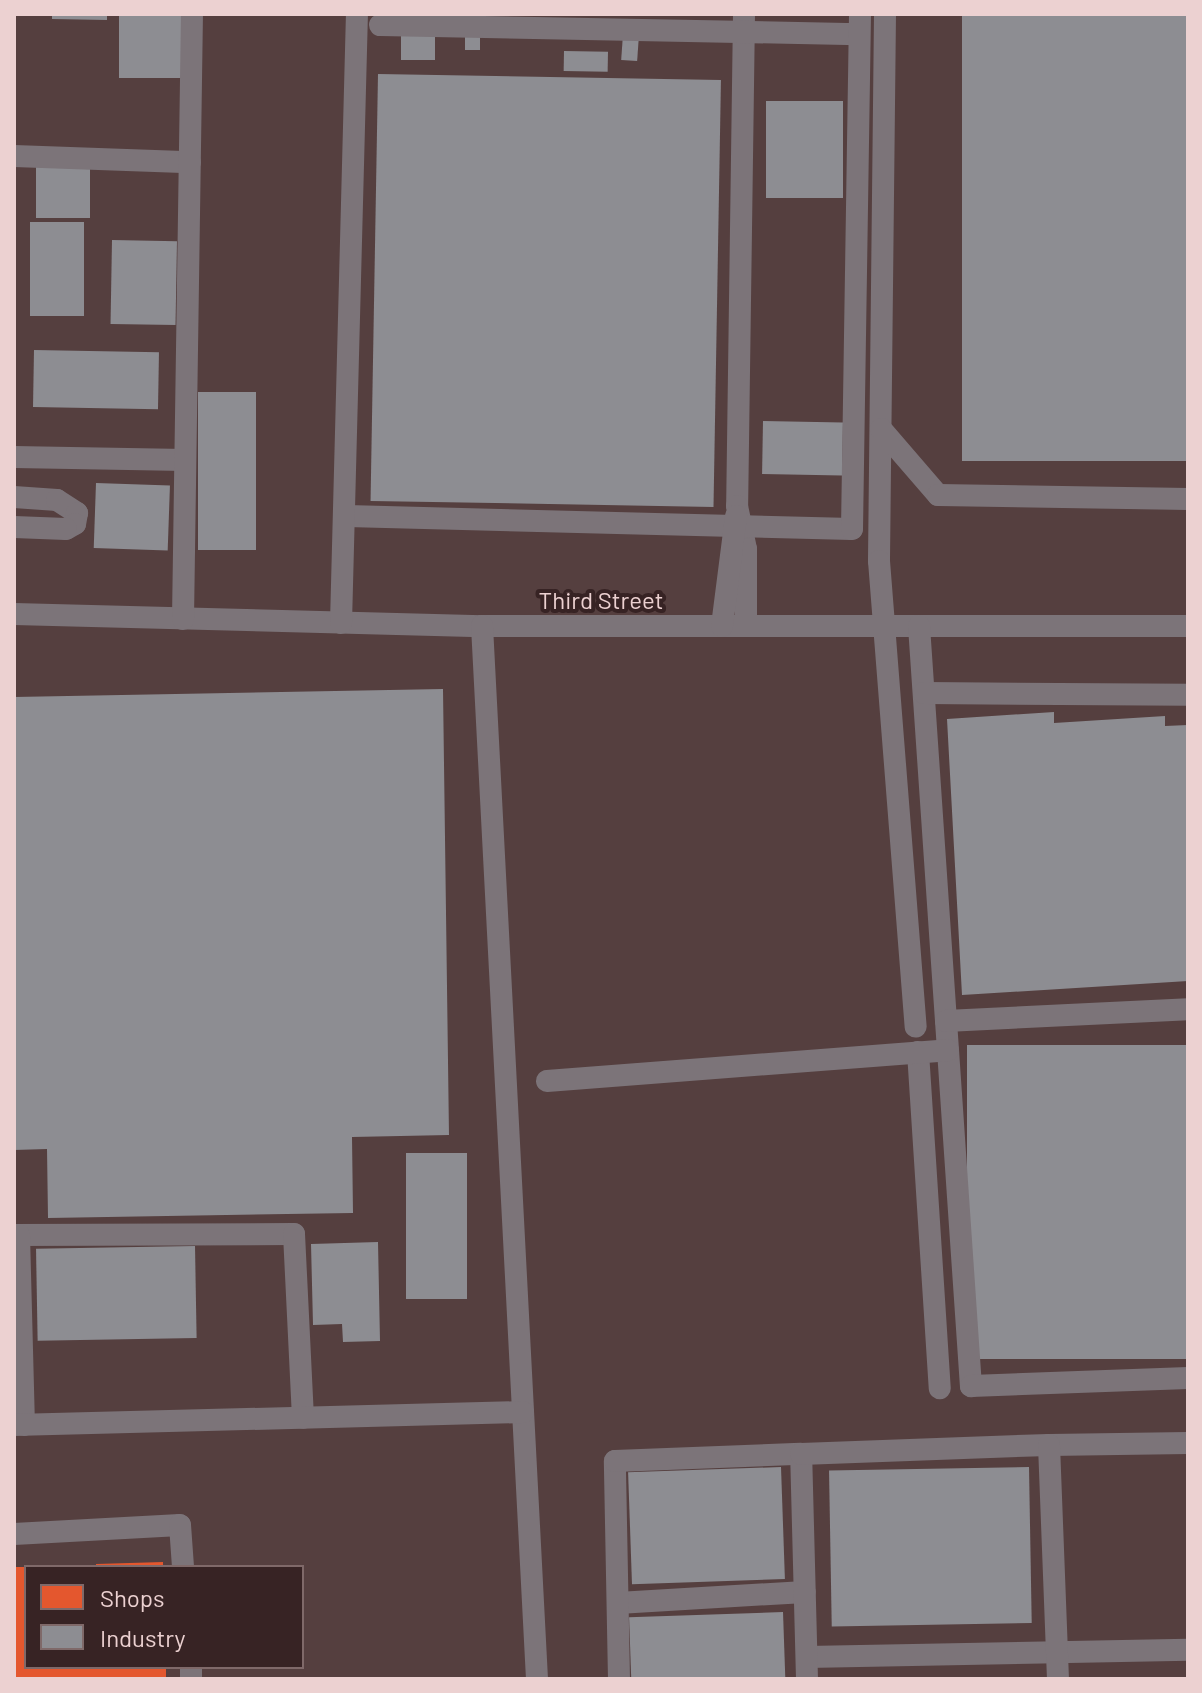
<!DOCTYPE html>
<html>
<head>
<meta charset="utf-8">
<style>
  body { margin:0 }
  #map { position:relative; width:1202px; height:1693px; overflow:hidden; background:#553f3f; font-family:Barlow,sans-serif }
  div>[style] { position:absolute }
  .shops>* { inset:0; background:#e4572e }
  .industry>* { inset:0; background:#8d8d92; transform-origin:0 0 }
  .minor>* { height:22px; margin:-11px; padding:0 11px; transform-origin:11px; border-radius:11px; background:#7c7479 }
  span { translate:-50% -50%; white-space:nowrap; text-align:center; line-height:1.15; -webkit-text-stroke:8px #372324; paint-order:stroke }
  .street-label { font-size:24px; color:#ecd1d1 }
  .frame { position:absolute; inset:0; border:16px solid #ecd1d1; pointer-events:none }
  .legend { position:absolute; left:24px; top:1565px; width:280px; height:104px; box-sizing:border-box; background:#372324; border:2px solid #7f6969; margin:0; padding:10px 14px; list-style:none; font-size:24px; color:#ecd1d1 }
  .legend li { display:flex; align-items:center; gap:16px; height:40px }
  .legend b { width:40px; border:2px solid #7f6969 }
</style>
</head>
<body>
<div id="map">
  <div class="shops">
    <div style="clip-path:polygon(163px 1562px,163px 1567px,96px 1567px,96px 1564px)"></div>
    <div style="clip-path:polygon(14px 1567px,26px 1567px,26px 1667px,166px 1667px,166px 1679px,14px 1679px)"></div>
  </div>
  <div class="industry">
    <div style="clip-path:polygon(52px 14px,107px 14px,107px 20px,52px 19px)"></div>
    <div style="left:119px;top:14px;width:68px;height:64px"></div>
    <div style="left:962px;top:14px;width:226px;height:447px"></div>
    <div style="left:465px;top:31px;width:15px;height:19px"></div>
    <div style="left:401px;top:34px;width:34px;height:26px"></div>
    <div style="left:623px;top:34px;width:16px;height:26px;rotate:4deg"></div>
    <div style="left:564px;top:51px;width:44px;height:20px;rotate:1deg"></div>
    <div style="left:378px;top:74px;width:343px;height:427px;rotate:1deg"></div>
    <div style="left:766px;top:101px;width:77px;height:97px"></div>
    <div style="left:36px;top:162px;width:54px;height:56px"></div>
    <div style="left:30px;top:222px;width:54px;height:94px"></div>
    <div style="left:112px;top:240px;width:65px;height:84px;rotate:1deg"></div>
    <div style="left:34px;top:350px;width:125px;height:57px;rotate:1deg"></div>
    <div style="left:198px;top:392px;width:58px;height:158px"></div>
    <div style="left:763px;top:421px;width:80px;height:53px;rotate:1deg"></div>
    <div style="left:96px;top:483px;width:74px;height:65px;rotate:2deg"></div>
    <div style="clip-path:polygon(443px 689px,449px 1135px,352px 1137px,353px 1213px,48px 1218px,47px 1149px,14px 1150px,14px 697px)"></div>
    <div style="clip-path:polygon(1054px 712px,1054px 723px,1165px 716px,1165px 726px,1188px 725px,1188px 981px,962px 995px,947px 719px)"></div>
    <div style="left:1188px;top:1045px;width:314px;height:221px;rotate:90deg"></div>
    <div style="left:406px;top:1153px;width:61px;height:146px"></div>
    <div style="clip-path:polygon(378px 1242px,380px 1341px,343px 1342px,342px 1324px,313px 1325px,311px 1244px)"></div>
    <div style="left:195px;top:1246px;width:92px;height:159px;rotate:89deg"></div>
    <div style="left:781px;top:1467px;width:112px;height:153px;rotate:88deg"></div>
    <div style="left:1029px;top:1467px;width:156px;height:200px;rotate:89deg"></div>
    <div style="left:783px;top:1612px;width:67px;height:154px;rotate:88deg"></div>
  </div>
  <div class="minor">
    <div style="left:744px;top:14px;width:492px;rotate:90.8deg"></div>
    <div style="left:737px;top:506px;width:44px;rotate:78.2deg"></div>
    <div style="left:746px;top:549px;width:77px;rotate:90deg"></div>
    <div style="left:885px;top:14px;width:547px;rotate:90.63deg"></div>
    <div style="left:879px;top:561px;width:467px;rotate:85.5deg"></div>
    <div style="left:380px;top:25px;width:479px;rotate:1.1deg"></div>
    <div style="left:14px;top:156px;width:176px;rotate:2deg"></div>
    <div style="left:881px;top:429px;width:87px;rotate:49.2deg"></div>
    <div style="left:938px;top:495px;width:250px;rotate:0.9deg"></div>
    <div style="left:14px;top:457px;width:171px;rotate:1deg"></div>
    <div style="left:14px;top:497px;width:43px;rotate:4deg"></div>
    <div style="left:57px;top:500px;width:24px;rotate:33deg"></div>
    <div style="left:77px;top:513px;width:11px;rotate:100deg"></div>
    <div style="left:75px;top:524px;width:10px;rotate:151deg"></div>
    <div style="left:66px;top:529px;width:52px;rotate:-177.8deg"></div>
    <div style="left:347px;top:516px;width:505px;rotate:1.47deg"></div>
    <div style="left:852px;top:529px;width:515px;rotate:-89.11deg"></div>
    <div style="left:14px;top:614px;width:468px;rotate:1.5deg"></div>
    <div style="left:482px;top:626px;width:706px"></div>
    <div style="left:183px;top:619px;width:605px;rotate:-89.15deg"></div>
    <div style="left:341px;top:623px;width:609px;rotate:-88.5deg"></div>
    <div style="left:482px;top:626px;width:1054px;rotate:87.01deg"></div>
    <div style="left:722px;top:626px;width:111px;rotate:-82.7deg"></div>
    <div style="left:919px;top:626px;width:762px;rotate:86.09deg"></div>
    <div style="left:971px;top:1386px;width:217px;rotate:-2.1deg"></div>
    <div style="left:924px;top:693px;width:264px;rotate:0.4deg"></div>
    <div style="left:946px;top:1021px;width:242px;rotate:-2.8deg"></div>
    <div style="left:918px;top:1052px;width:337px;rotate:86.3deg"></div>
    <div style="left:547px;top:1081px;width:402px;rotate:-4.4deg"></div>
    <div style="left:14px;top:1235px;width:280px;rotate:-0.2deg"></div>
    <div style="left:294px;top:1234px;width:184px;rotate:87.2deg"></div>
    <div style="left:19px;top:1235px;width:190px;rotate:88.5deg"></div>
    <div style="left:14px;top:1425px;width:509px;rotate:-1.46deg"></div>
    <div style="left:1049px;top:1445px;width:139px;rotate:-0.8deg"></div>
    <div style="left:14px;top:1534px;width:166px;rotate:-3.1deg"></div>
    <div style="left:180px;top:1525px;width:42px;rotate:85.9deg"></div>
    <div style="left:618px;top:1603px;width:187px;rotate:-3.4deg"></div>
    <div style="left:807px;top:1657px;width:381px;rotate:-1.1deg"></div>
    <div style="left:191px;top:1667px;width:12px;rotate:90deg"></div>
    <div style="left:619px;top:1679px;width:218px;rotate:-91.1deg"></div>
    <div style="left:615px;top:1461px;width:186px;rotate:-2.2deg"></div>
    <div style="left:807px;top:1679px;width:225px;rotate:-91.5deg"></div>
    <div style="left:801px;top:1454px;width:248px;rotate:-2.1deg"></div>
    <div style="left:1049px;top:1445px;width:234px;rotate:87.8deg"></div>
  </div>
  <div class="street-label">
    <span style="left:601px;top:600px">Third Street</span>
  </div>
  <div class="frame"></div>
  <ul class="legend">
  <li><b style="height:22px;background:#e4572e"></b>Shops</li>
  <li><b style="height:22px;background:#8d8d92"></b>Industry</li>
  </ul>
</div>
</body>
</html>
